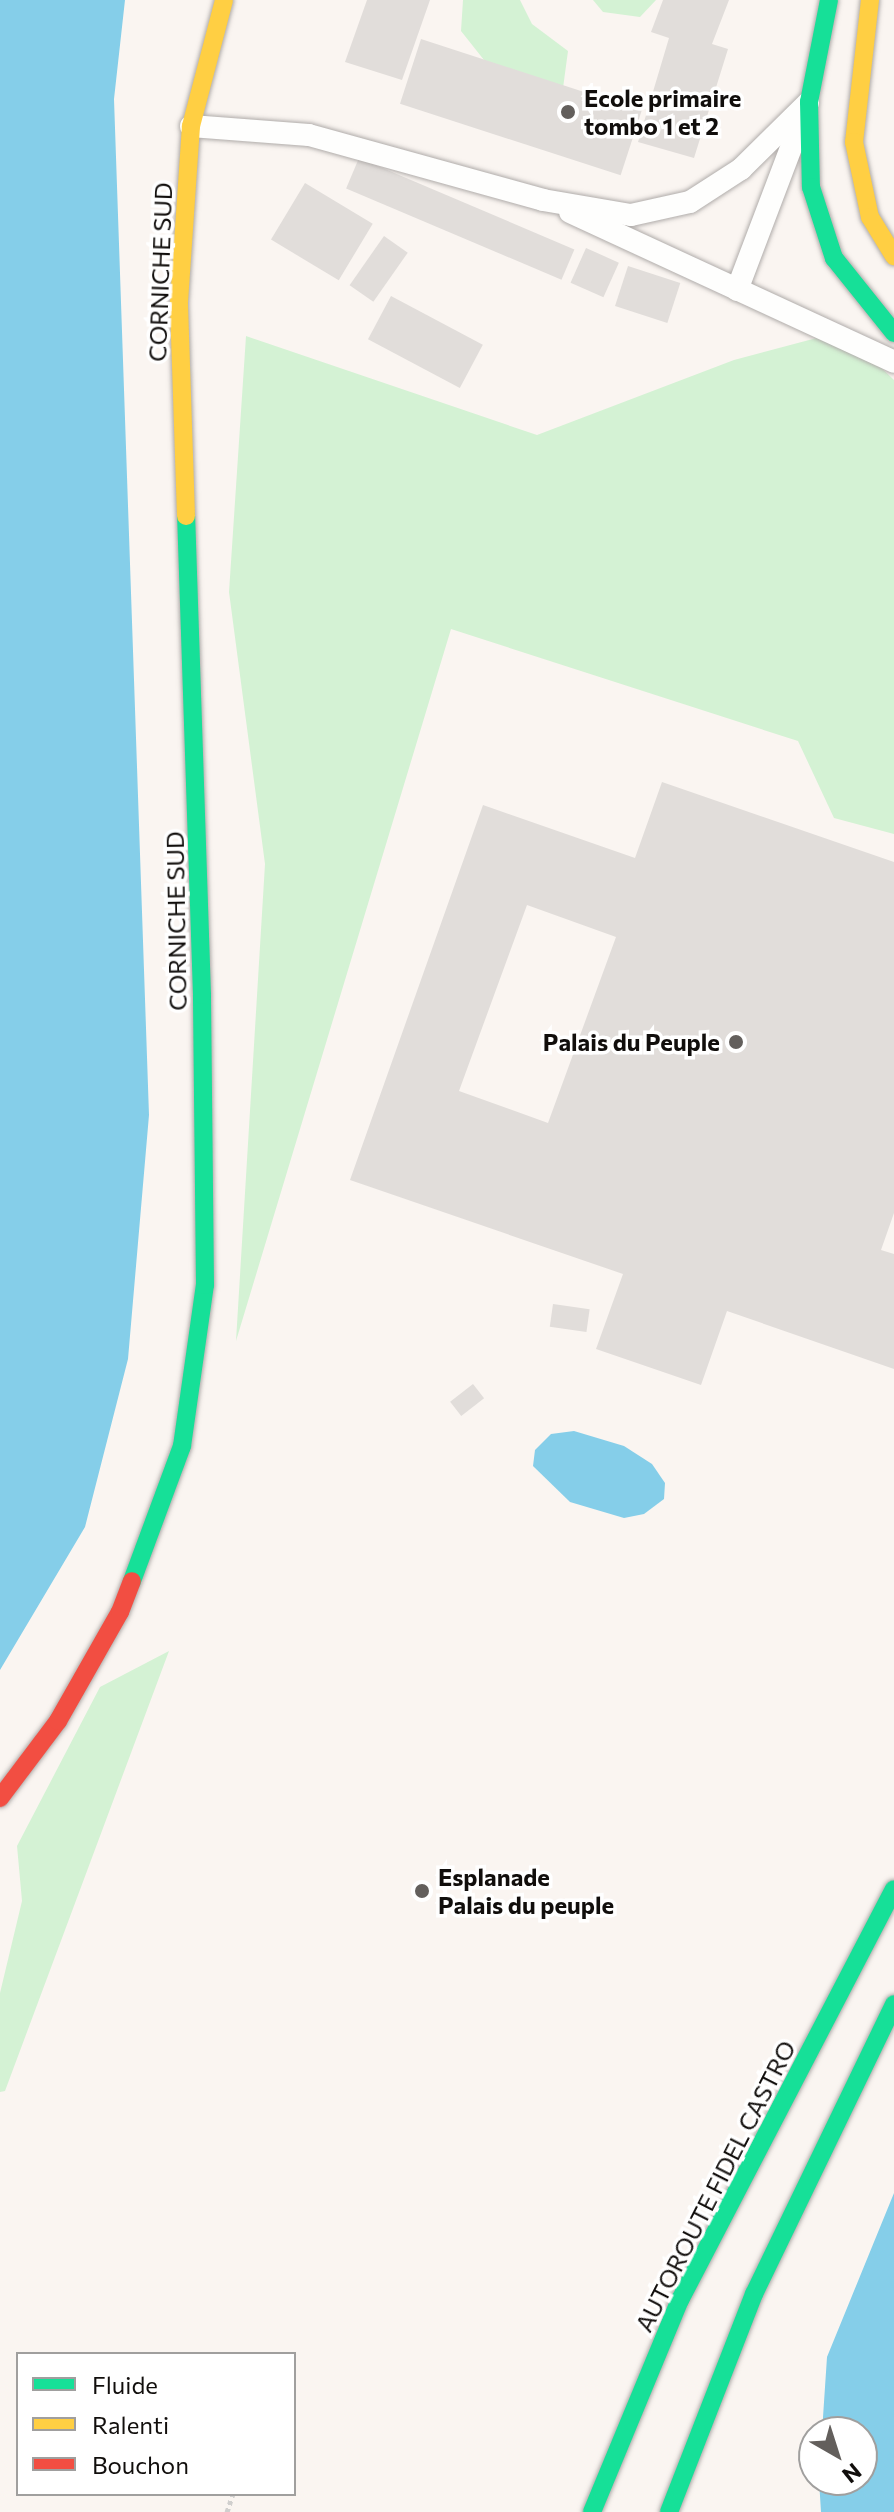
<!DOCTYPE html>
<html>
<head>
<meta charset="utf-8">
<style>
	body { margin:0 }
	#map { position:relative; width:894px; height:2512px; overflow:hidden; background:#faf5f1; font-family:Commissioner,sans-serif }
	div>[style] { position:absolute }
	.green>* { inset:0; background:#d4f2d4 }
	.water>* { inset:0; background:#85cee9 }
	.building>* { inset:0; background:#e1ddda; transform-origin:0 0 }
	.path>* { height:5px; margin-top:-2.5px; transform-origin:0; background:repeating-linear-gradient(90deg,#d0cfce 0 4px,transparent 0 8px) }
	.roads { filter:drop-shadow(0 0 2px #b0acaa) drop-shadow(0 0 2px #b0acaa) }
	.lane>* { height:22px; margin:-11px; padding:0 11px; transform-origin:11px; border-radius:11px; background:#fefefd }
	.fast>* { height:18px; margin:-9px; padding:0 9px; transform-origin:9px; border-radius:9px; background:#16e098 }
	.slow>* { height:18px; margin:-9px; padding:0 9px; transform-origin:9px; border-radius:9px; background:#ffcf43 }
	.jam>* { height:18px; margin:-9px; padding:0 9px; transform-origin:9px; border-radius:9px; background:#f24e42 }
	.dots>* { width:22px; height:22px; translate:-50% -50%; box-sizing:border-box; border:4px solid #fff; border-radius:50% }
	span { translate:-50% -50%; white-space:nowrap; text-align:center; line-height:1.15; -webkit-text-stroke:7px #fff; paint-order:stroke }
	.poi-label { font-size:24px; color:#110e0c; font-weight:700 }
	.left { translate:0 -50%; text-align:left }
	.right { translate:-100% -50%; text-align:right }
	.street-label { font-size:24px; color:#110e0c }
	.legend { position:absolute; left:16px; top:2352px; width:280px; height:144px; box-sizing:border-box; background:#fff; border:2px solid #a09f9e; margin:0; padding:10px 14px; list-style:none; font-size:24px; color:#110e0c }
	.legend li { display:flex; align-items:center; gap:16px; height:40px }
	.legend b { width:40px; border:2px solid #a09f9e }
	.north { position:absolute; left:798px; top:2416px; width:80px; height:80px; box-sizing:border-box; background:#fff; border:2px solid #a09f9e; border-radius:50%; rotate:141deg; font-size:22px; font-weight:700; line-height:32px; text-align:center; color:#110e0c }
	.north::after { content:''; display:block; margin:auto; width:28px; height:36px; background:#635f5c; clip-path:polygon(50% 0,100% 100%,50% 72%,0 100%) }
</style>
</head>
<body>
<div id="map">
	<div class="green">
		<div style="clip-path:polygon(463px 0,520px 0,532px 24px,568px 51px,561px 103px,515px 99px,461px 31px)"></div>
		<div style="clip-path:polygon(593px 0,656px 0,640px 17px,603px 12px)"></div>
		<div style="clip-path:polygon(843px 331px,894px 380px,894px 834px,834px 818px,798px 741px,451px 629px,236px 1341px,265px 864px,229px 592px,246px 336px,537px 435px,734px 360px)"></div>
		<div style="clip-path:polygon(169px 1651px,5px 2091px,0 2092px,0 1993px,22px 1901px,17px 1846px,100px 1687px)"></div>
	</div>
	<div class="water">
		<div style="clip-path:polygon(0 0,125px 0,114px 99px,149px 1115px,128px 1359px,85px 1527px,0 1670px)"></div>
		<div style="clip-path:polygon(574px 1431px,624px 1446px,652px 1464px,665px 1483px,664px 1499px,644px 1514px,624px 1518px,570px 1502px,533px 1466px,535px 1450px,551px 1434px)"></div>
		<div style="clip-path:polygon(894px 2193px,894px 2512px,821px 2512px,819px 2480px,862px 2480px,862px 2432px,822px 2432px,827px 2357px)"></div>
	</div>
	<div class="building">
		<div style="clip-path:polygon(367px 0,430px 0,402px 80px,345px 62px)"></div>
		<div style="clip-path:polygon(663px 0,729px 0,712px 44px,728px 49px,694px 158px,638px 142px,669px 38px,651px 32px)"></div>
		<div style="left:421px;top:39px;width:232px;height:68px;rotate:18deg"></div>
		<div style="left:359px;top:158px;width:234px;height:33px;rotate:23deg"></div>
		<div style="left:305px;top:183px;width:79px;height:66px;rotate:31deg"></div>
		<div style="left:384px;top:236px;width:29px;height:60px;rotate:35deg"></div>
		<div style="left:586px;top:248px;width:36px;height:38px;rotate:24deg"></div>
		<div style="left:628px;top:266px;width:55px;height:42px;rotate:18deg"></div>
		<div style="left:391px;top:296px;width:104px;height:49px;rotate:28deg"></div>
		<div style="clip-path:polygon(evenodd,662px 782px,894px 862px,894px 1213px,881px 1250px,894px 1254px,894px 1369px,727px 1311px,701px 1385px,596px 1349px,623px 1274px,350px 1180px,483px 805px,635px 858px,662px 782px,527px 905px,616px 937px,548px 1123px,459px 1091px,527px 905px)"></div>
		<div style="left:553px;top:1304px;width:37px;height:23px;rotate:8deg"></div>
		<div style="left:473px;top:1384px;width:18px;height:29px;rotate:52deg"></div>
	</div>
	<div class="path">
		<div style="left:227px;top:2512px;width:19px;rotate:-72deg"></div>
	</div>
	<div class="roads">
		<div class="lane">
			<div style="left:191px;top:126px;width:118px;rotate:4.4deg"></div>
			<div style="left:309px;top:135px;width:243px;rotate:15.5deg"></div>
			<div style="left:543px;top:200px;width:89px;rotate:9.7deg"></div>
			<div style="left:631px;top:215px;width:60px;rotate:-12.4deg"></div>
			<div style="left:690px;top:202px;width:61px;rotate:-32.9deg"></div>
			<div style="left:741px;top:169px;width:94px;rotate:-44.6deg"></div>
			<div style="left:570px;top:212px;width:357px;rotate:24.8deg"></div>
			<div style="left:737px;top:290px;width:172px;rotate:-69.2deg"></div>
		</div>
		<div class="fast">
			<div style="left:829px;top:0;width:104px;rotate:101.1deg"></div>
			<div style="left:809px;top:102px;width:85px;rotate:88.7deg"></div>
			<div style="left:811px;top:187px;width:75px;rotate:72.1deg"></div>
			<div style="left:834px;top:258px;width:96px;rotate:51.3deg"></div>
			<div style="left:132px;top:1581px;width:144px;rotate:-69.7deg"></div>
			<div style="left:182px;top:1446px;width:163px;rotate:-81.9deg"></div>
			<div style="left:205px;top:1285px;width:290px;rotate:-90.6deg"></div>
			<div style="left:202px;top:995px;width:479px;rotate:-91.9deg"></div>
			<div style="left:592px;top:2512px;width:230px;rotate:-67.5deg"></div>
			<div style="left:680px;top:2300px;width:463px;rotate:-62.5deg"></div>
			<div style="left:669px;top:2512px;width:234px;rotate:-68.7deg"></div>
			<div style="left:754px;top:2294px;width:322px;rotate:-64.2deg"></div>
		</div>
		<div class="slow">
			<div style="left:870px;top:0;width:143px;rotate:96.4deg"></div>
			<div style="left:854px;top:142px;width:77px;rotate:78deg"></div>
			<div style="left:870px;top:217px;width:46px;rotate:58.4deg"></div>
			<div style="left:186px;top:516px;width:214px;rotate:-91.9deg"></div>
			<div style="left:179px;top:302px;width:176px;rotate:-86.1deg"></div>
			<div style="left:191px;top:126px;width:130px;rotate:-75.3deg"></div>
		</div>
		<div class="jam">
			<div style="left:0;top:1798px;width:96px;rotate:-53deg"></div>
			<div style="left:58px;top:1721px;width:125px;rotate:-60.4deg"></div>
			<div style="left:120px;top:1612px;width:33px;rotate:-69deg"></div>
		</div>
	</div>
	<div class="dots">
		<div style="left:568px;top:112px;background:#635f5c"></div>
		<div style="left:736px;top:1042px;background:#635f5c"></div>
		<div style="left:422px;top:1891px;background:#635f5c"></div>
	</div>
	<div class="poi-label">
		<span class="left" style="left:584px;top:112px">Ecole primaire<br>tombo 1 et 2</span>
		<span class="right" style="left:720px;top:1042px">Palais du Peuple</span>
		<span class="left" style="left:438px;top:1891px">Esplanade<br>Palais du peuple</span>
	</div>
	<div class="street-label">
		<span style="left:160px;top:272px;rotate:-88deg">CORNICHE SUD</span>
		<span style="left:176px;top:921px;rotate:-91deg">CORNICHE SUD</span>
		<span style="left:715px;top:2186px;rotate:-63deg">AUTOROUTE FIDEL CASTRO</span>
	</div>
	<ul class="legend">
	<li><b style="height:10px;background:#16e098"></b>Fluide</li>
	<li><b style="height:10px;background:#ffcf43"></b>Ralenti</li>
	<li><b style="height:10px;background:#f24e42"></b>Bouchon</li>
	</ul>
	<div class="north">N</div>
</div>
</body>
</html>
